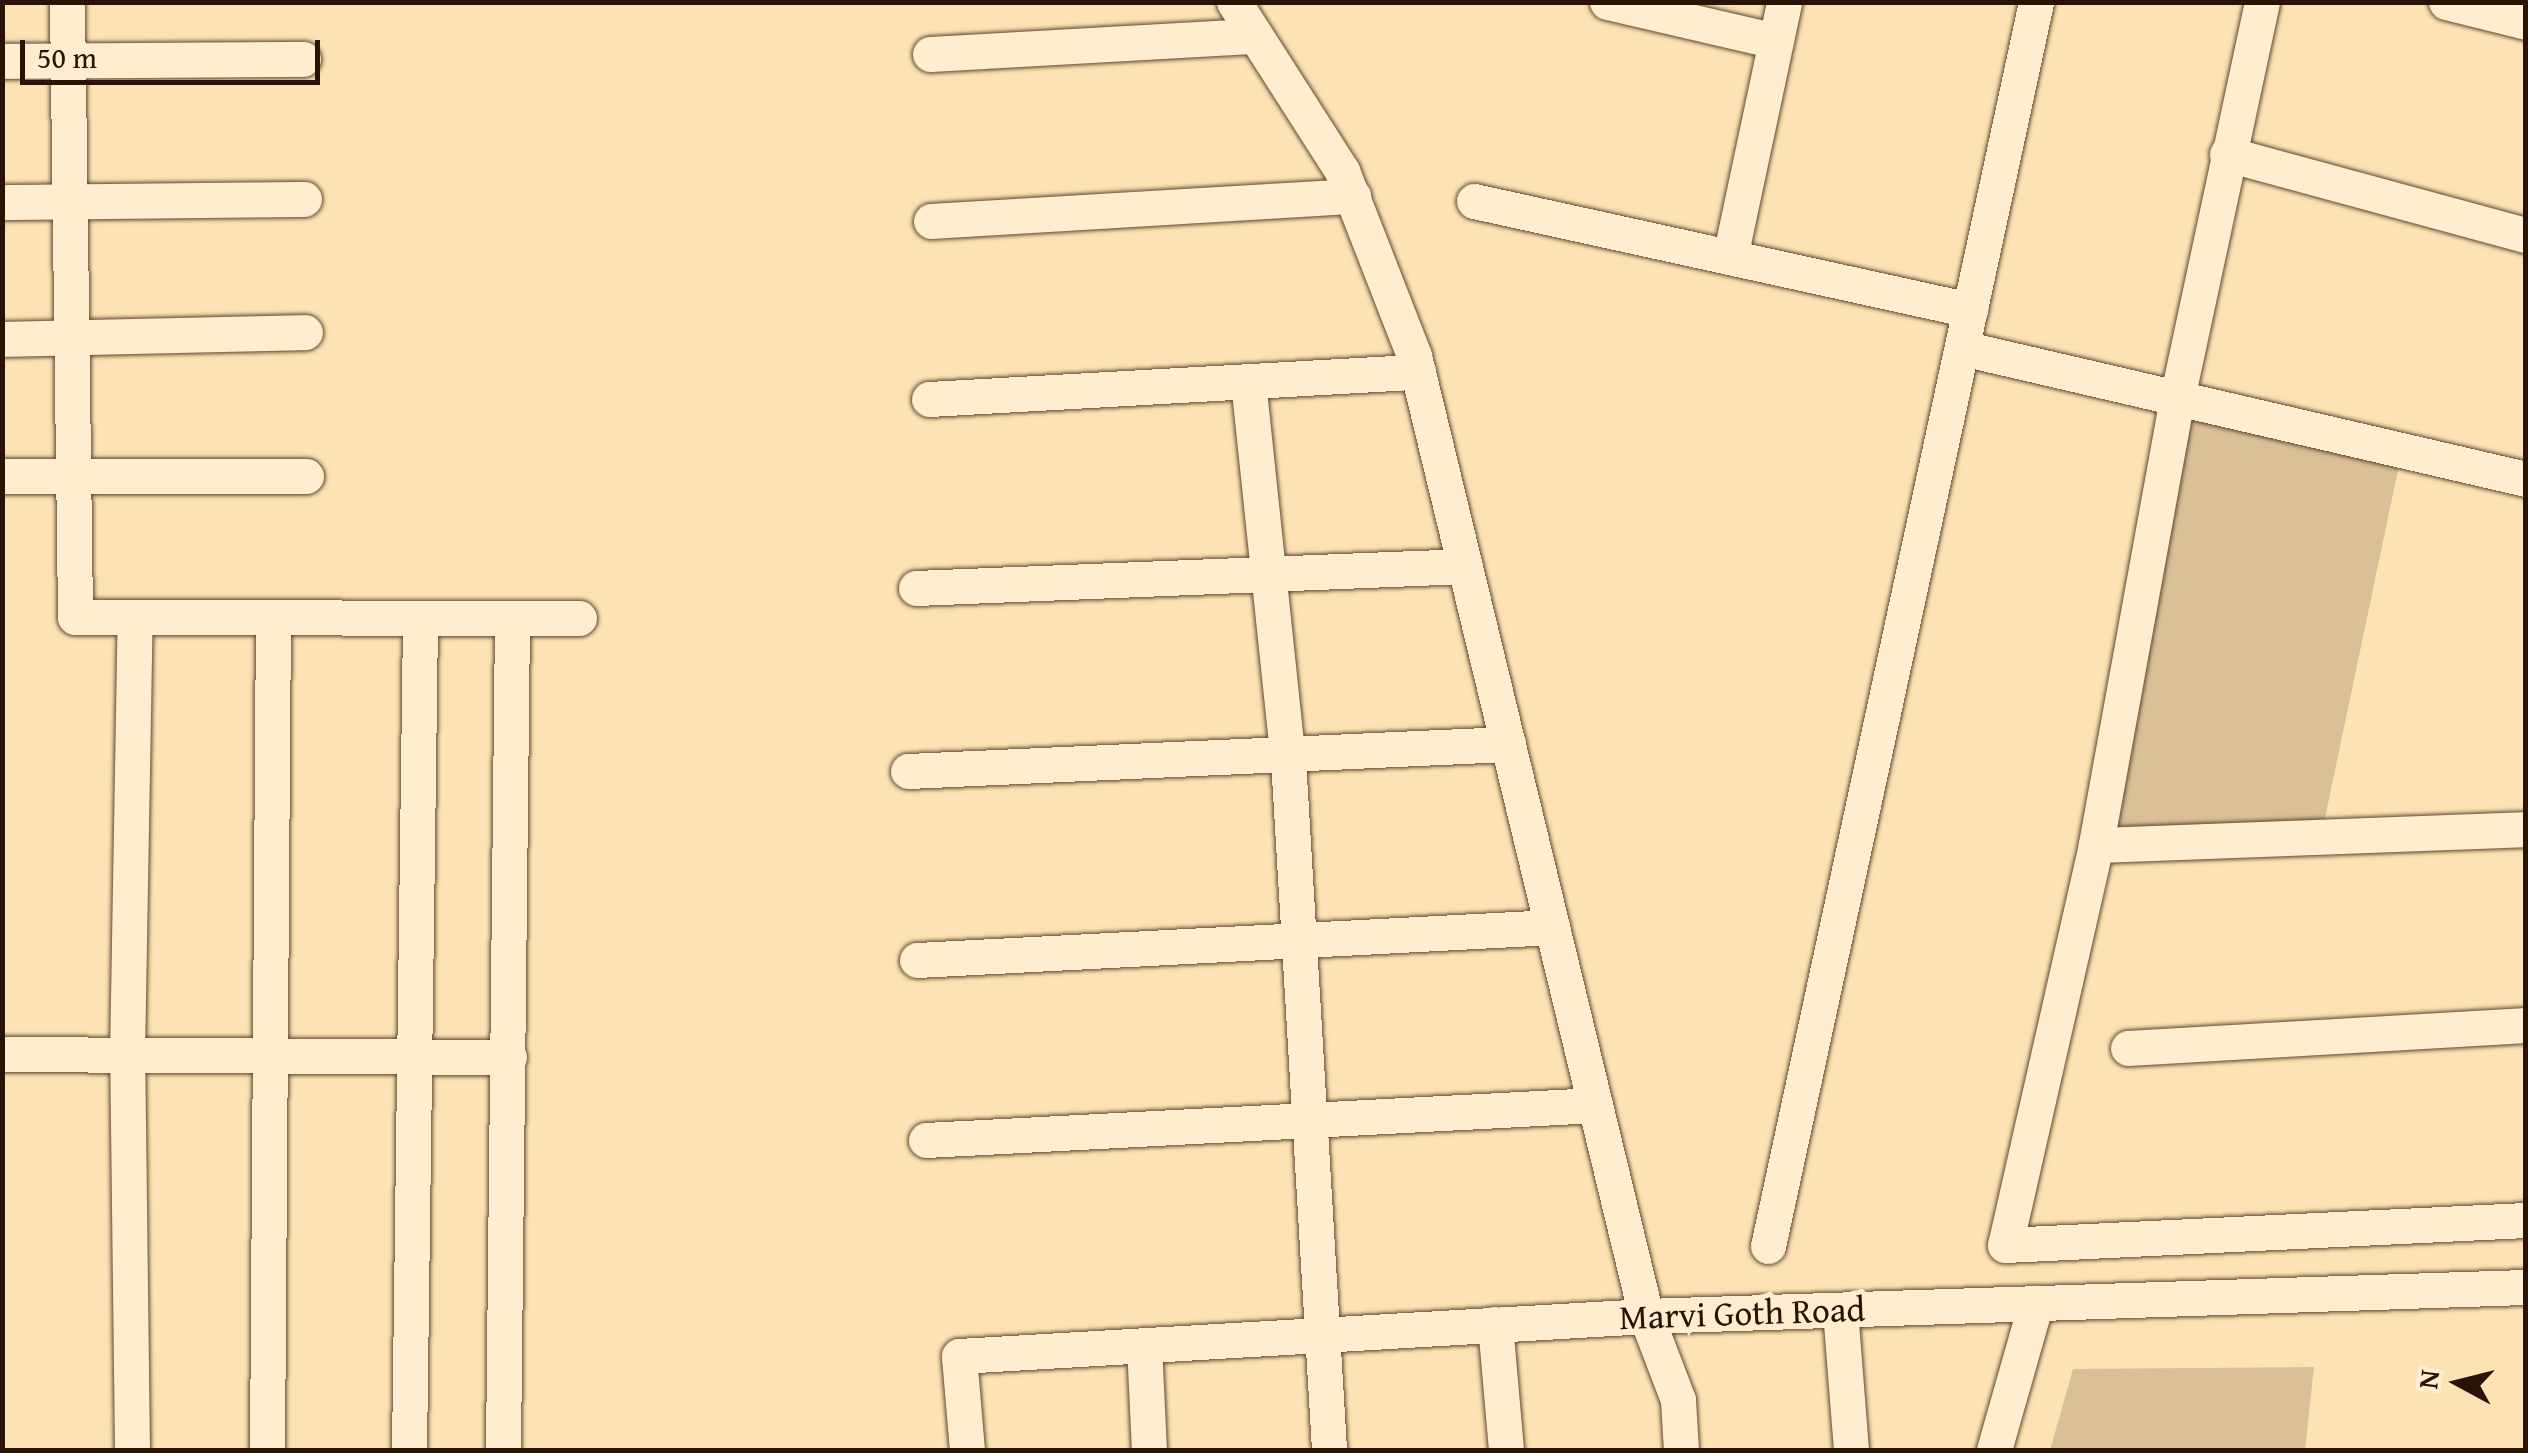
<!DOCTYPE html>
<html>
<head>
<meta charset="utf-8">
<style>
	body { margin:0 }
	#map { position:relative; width:2528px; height:1453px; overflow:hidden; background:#fde3b3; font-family:"Gentium Book Plus",serif }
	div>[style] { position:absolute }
	.green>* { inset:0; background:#d9c096 }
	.roads { filter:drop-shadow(0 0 2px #5d4731) drop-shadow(0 0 2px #5d4731) }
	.minor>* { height:35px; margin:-17.5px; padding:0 17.5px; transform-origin:17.5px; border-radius:17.5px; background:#feedce }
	span { translate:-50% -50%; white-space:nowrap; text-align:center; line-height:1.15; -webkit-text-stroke:10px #feedce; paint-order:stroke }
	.street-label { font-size:35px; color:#281306 }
	.frame { position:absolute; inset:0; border:5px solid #281306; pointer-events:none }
	.north { position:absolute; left:2408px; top:1333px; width:100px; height:100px; -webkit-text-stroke:8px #feedce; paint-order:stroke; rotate:277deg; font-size:28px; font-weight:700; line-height:40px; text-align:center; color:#281306 }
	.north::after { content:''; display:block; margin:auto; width:35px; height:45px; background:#281306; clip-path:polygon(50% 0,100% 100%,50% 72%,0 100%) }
	.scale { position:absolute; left:20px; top:40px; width:300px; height:45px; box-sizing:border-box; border:5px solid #281306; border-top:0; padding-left:12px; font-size:30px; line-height:35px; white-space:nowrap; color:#281306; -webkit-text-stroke:8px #feedce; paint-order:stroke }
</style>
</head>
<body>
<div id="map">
	<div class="green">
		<div style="clip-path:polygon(2177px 398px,2402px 451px,2321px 837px,2096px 845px)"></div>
		<div style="clip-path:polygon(2314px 1367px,2305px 1450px,2050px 1450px,2073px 1369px)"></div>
	</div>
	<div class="roads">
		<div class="minor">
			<div style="left:67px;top:2px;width:615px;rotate:89.25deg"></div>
			<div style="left:75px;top:617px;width:504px;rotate:0.11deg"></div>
			<div style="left:1234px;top:2px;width:201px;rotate:57.4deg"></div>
			<div style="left:1342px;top:171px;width:199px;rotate:68.7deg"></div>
			<div style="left:1414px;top:356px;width:988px;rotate:76.41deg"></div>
			<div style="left:1646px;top:1316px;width:90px;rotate:69.1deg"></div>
			<div style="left:1678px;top:1400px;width:50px;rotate:86.6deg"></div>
			<div style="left:1607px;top:2px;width:173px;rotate:13deg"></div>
			<div style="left:2262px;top:2px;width:405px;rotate:102.1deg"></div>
			<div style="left:2177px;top:398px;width:454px;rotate:100.3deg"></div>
			<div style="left:2096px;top:845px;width:410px;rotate:102.8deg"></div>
			<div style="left:2005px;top:1245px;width:522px;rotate:-2.75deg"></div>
			<div style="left:2446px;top:2px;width:82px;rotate:14deg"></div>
			<div style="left:930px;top:54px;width:326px;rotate:-3.2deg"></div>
			<div style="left:2px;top:61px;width:301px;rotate:-0.4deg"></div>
			<div style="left:2227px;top:154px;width:310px;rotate:15.2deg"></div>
			<div style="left:1474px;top:201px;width:508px;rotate:12.39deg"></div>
			<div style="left:2px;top:202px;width:302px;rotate:-0.6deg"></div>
			<div style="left:931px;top:221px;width:423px;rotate:-3.4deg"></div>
			<div style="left:1730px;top:257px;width:261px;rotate:-78deg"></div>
			<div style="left:2px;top:339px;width:303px;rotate:-1.3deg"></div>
			<div style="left:1962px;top:348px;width:579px;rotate:13.08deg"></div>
			<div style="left:1248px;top:381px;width:380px;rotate:84deg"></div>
			<div style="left:1288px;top:759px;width:692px;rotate:86.6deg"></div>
			<div style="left:929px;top:399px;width:490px;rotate:-3.2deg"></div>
			<div style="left:2px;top:476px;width:304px"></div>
			<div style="left:916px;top:588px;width:549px;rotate:-2.29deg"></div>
			<div style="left:908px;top:771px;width:601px;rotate:-2.58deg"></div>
			<div style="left:2096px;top:845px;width:430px;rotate:-2.1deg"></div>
			<div style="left:917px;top:960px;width:636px;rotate:-2.97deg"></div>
			<div style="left:2128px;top:1048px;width:399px;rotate:-3.3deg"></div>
			<div style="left:2px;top:1054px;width:507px;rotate:0.34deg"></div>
			<div style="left:926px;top:1140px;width:670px;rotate:-2.99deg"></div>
			<div style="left:1768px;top:1246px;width:1273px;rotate:-77.84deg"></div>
			<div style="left:1840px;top:1310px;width:140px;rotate:85.5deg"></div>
			<div style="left:1495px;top:1324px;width:126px;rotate:85deg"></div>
			<div style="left:1144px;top:1345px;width:105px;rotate:87.3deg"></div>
			<div style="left:132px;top:1450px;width:393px;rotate:-90.7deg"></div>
			<div style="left:127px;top:1057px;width:440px;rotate:-89deg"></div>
			<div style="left:267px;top:1450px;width:832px;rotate:-89.59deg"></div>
			<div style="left:409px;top:1450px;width:832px;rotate:-89.24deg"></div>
			<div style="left:503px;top:1450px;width:832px;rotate:-89.38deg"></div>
			<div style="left:967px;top:1450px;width:94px;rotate:-94.9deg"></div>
			<div style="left:959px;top:1356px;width:688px;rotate:-3.33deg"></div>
			<div style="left:1646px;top:1316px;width:880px;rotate:-1.89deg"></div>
			<div style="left:1994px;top:1450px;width:153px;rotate:-74.1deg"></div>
		</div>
	</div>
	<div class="street-label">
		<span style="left:1742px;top:1313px;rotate:-2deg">Marvi Goth Road</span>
	</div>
	<div class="frame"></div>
	<div class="north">N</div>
	<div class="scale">50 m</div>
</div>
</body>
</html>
